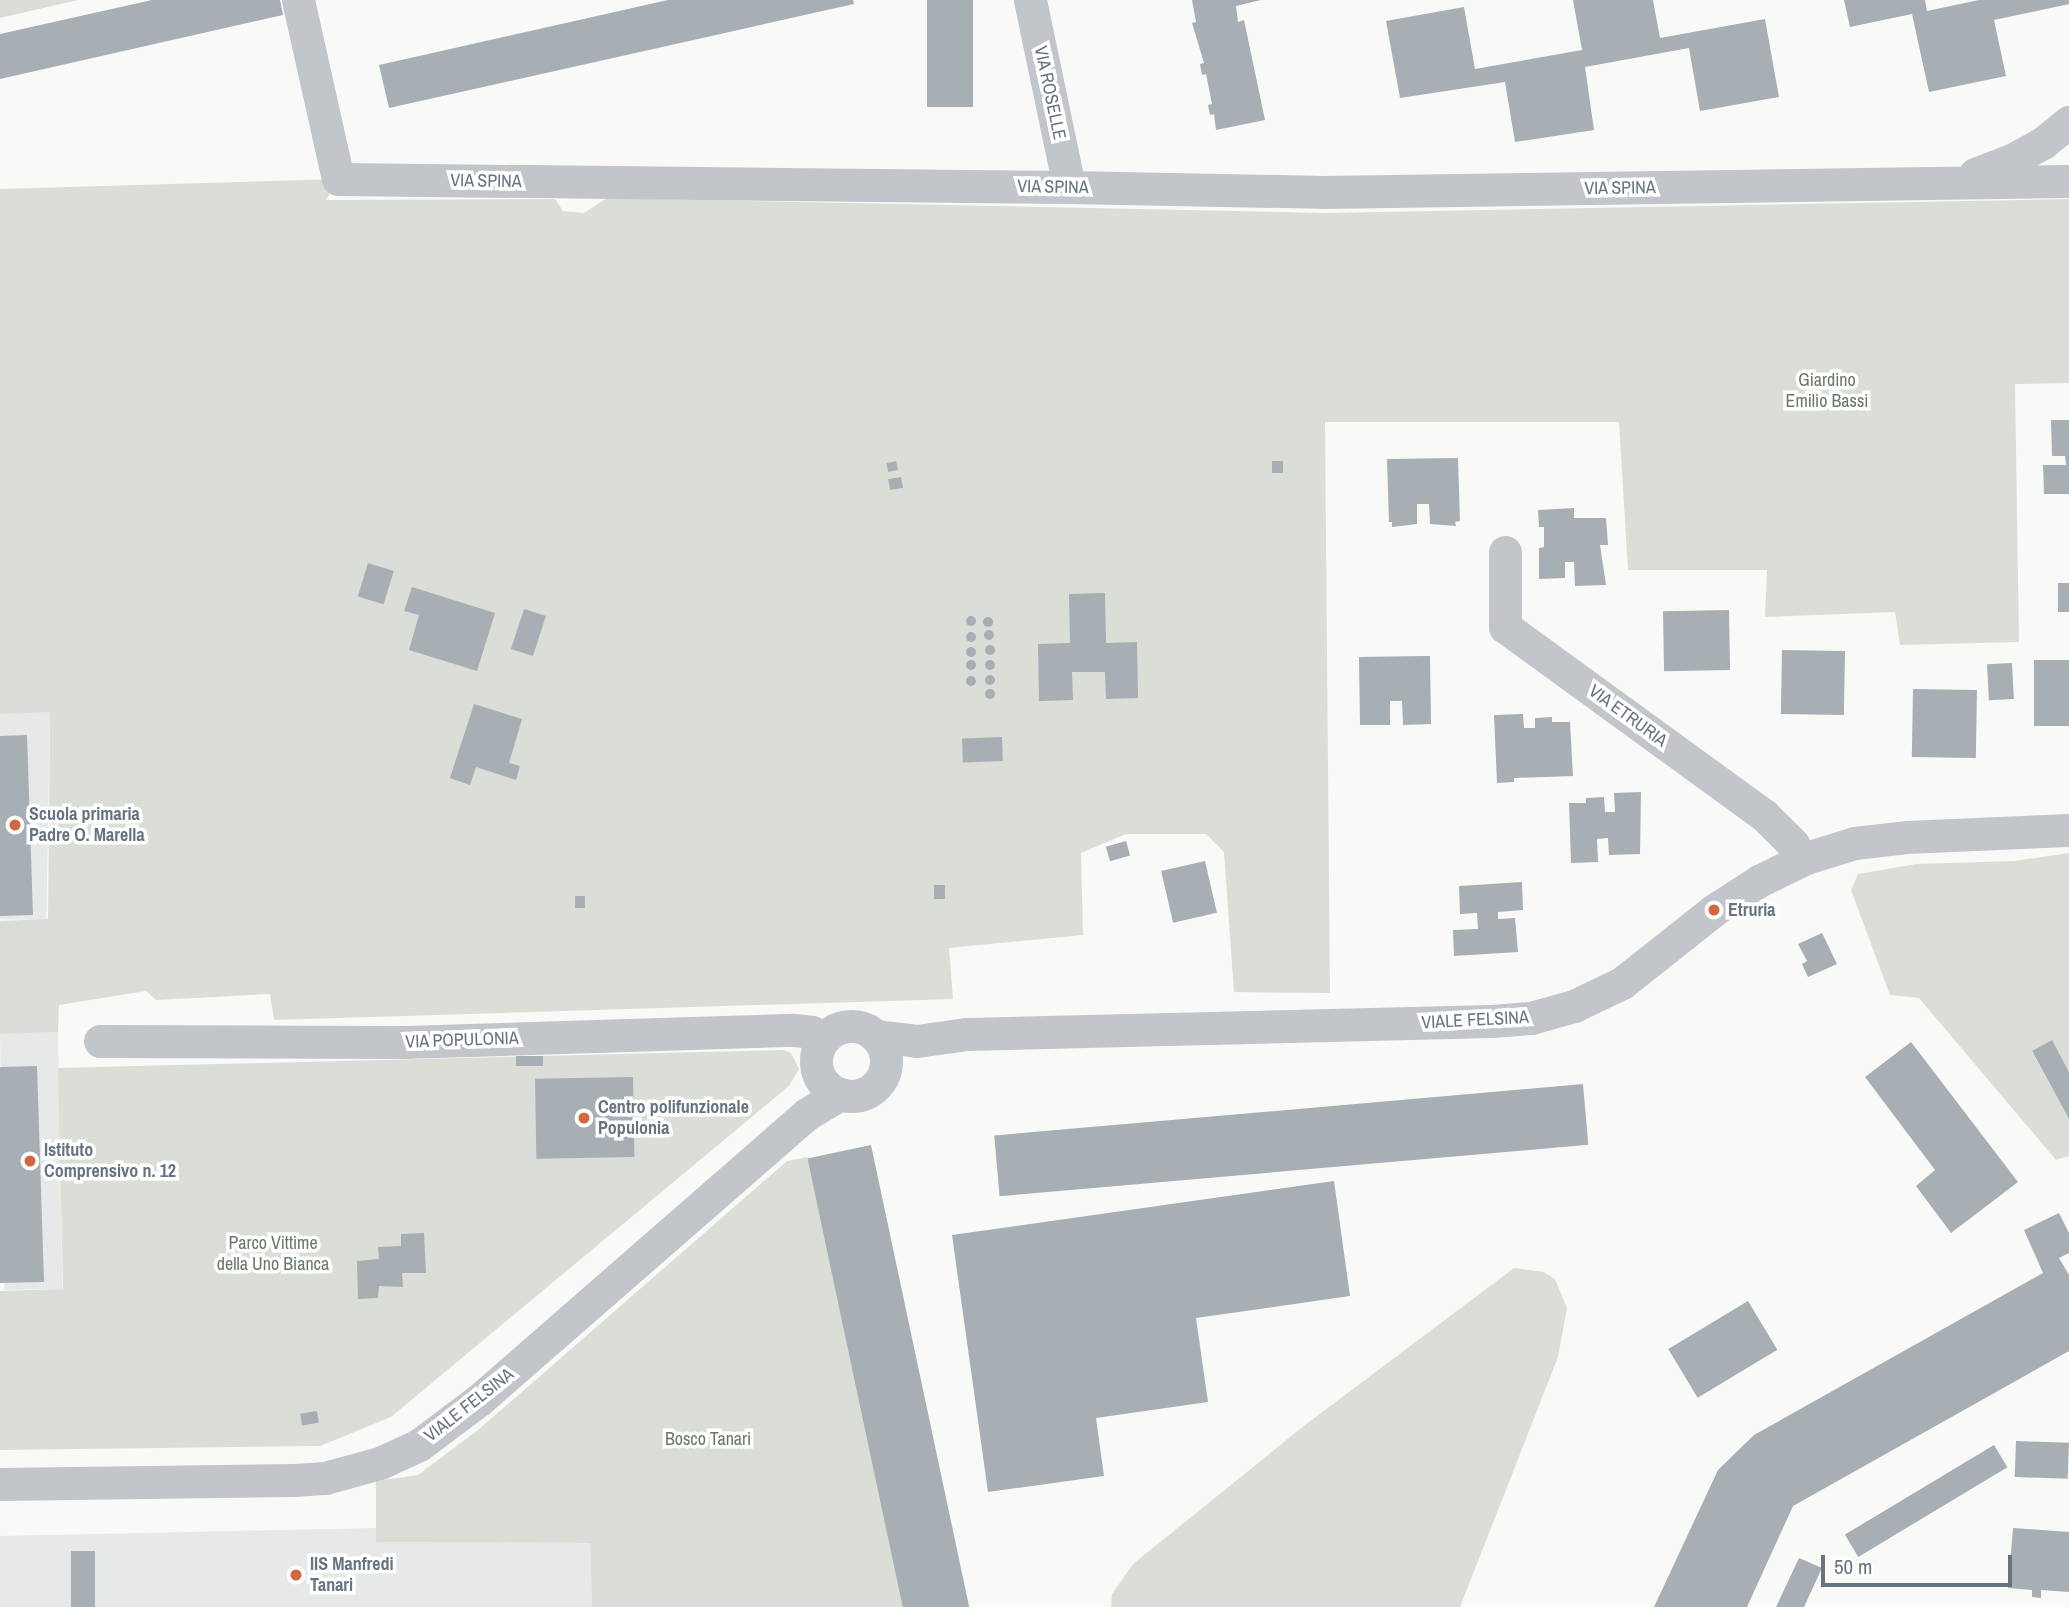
<!DOCTYPE html>
<html>
<head>
<meta charset="utf-8">
<style>
	body { margin:0 }
	#map { position:relative; width:2069px; height:1607px; overflow:hidden; background:#f9faf8; font-family:"Archivo Narrow",sans-serif }
	div>[style] { position:absolute }
	.built>* { inset:0; background:#e7e9e8; transform-origin:0 0 }
	.green>* { inset:0; background:#daded7 }
	.building>* { inset:0; background:#a7aeb4; transform-origin:0 0 }
	.round { border-radius:50% }
	.minor>* { height:33px; margin:-16.5px; padding:0 16.5px; transform-origin:16.5px; border-radius:16.5px; background:#c2c5c9 }
	.minor>.ring { margin:-16.5px; padding:0; box-sizing:content-box; background:none; border:33px solid #c2c5c9; border-radius:50% }
	.dots>* { width:19px; height:19px; translate:-50% -50%; box-sizing:border-box; border:4px solid #fff; border-radius:50% }
	span { translate:-50% -50%; white-space:nowrap; text-align:center; line-height:1.15; -webkit-text-stroke:7px #fff; paint-order:stroke }
	.street-label { font-size:18px; color:#677480 }
	.park-label { font-size:18px; color:#687866 }
	.poi-label { font-size:18px; color:#677480; font-weight:700 }
	.left { translate:0 -50%; text-align:left }
	.scale { position:absolute; left:1821px; top:1555px; width:191px; height:32px; box-sizing:border-box; border:4px solid #677480; border-top:0; padding-left:9px; font-size:21px; line-height:24px; white-space:nowrap; color:#677480; -webkit-text-stroke:5px #fff; paint-order:stroke }
</style>
</head>
<body>
<div id="map">
	<div class="built">
		<div style="left:50px;top:711px;width:209px;height:50px;rotate:91deg"></div>
		<div style="left:58px;top:1032px;width:257px;height:58px;rotate:89deg"></div>
		<div style="clip-path:polygon(376px 1528px,376px 1542px,590px 1543px,592px 1607px,0 1607px,0 1536px)"></div>
	</div>
	<div class="green">
		<div style="clip-path:polygon(0 0,78px 0,0 18px)"></div>
		<div style="clip-path:polygon(338px 179px,326px 200px,555px 199px,563px 211px,584px 213px,607px 198px,1326px 213px,2069px 199px,2069px 383px,2015px 384px,2019px 642px,1900px 645px,1895px 612px,1765px 617px,1767px 570px,1628px 570px,1619px 422px,1325px 422px,1330px 993px,1234px 992px,1224px 852px,1206px 834px,1126px 834px,1081px 853px,1083px 935px,949px 948px,953px 999px,274px 1020px,270px 994px,156px 1000px,146px 991px,59px 1005px,58px 1032px,0 1034px,0 921px,48px 919px,50px 712px,0 714px,0 189px)"></div>
		<div style="clip-path:polygon(2069px 853px,2069px 1072px,2052px 1041px,2032px 1052px,2069px 1119px,2069px 1156px,2056px 1160px,1919px 998px,1890px 995px,1851px 890px,1858px 874px,1916px 864px,2014px 861px)"></div>
		<div style="clip-path:polygon(784px 1050px,791px 1053px,799px 1069px,789px 1086px,391px 1417px,320px 1446px,0 1450px,0 1291px,63px 1289px,58px 1068px)"></div>
		<div style="clip-path:polygon(807px 1157px,905px 1607px,592px 1607px,590px 1543px,376px 1542px,376px 1481px,418px 1475px,478px 1430px,787px 1161px)"></div>
		<div style="clip-path:polygon(1514px 1268px,1544px 1272px,1555px 1279px,1567px 1308px,1558px 1357px,1460px 1607px,1111px 1607px,1112px 1594px,1133px 1564px,1305px 1425px)"></div>
	</div>
	<div class="building">
		<div style="clip-path:polygon(152px 0,280px 0,283px 15px,0 79px,0 34px)"></div>
		<div style="clip-path:polygon(668px 0,853px 0,854px 4px,389px 108px,379px 65px)"></div>
		<div style="left:927px;top:0;width:46px;height:107px"></div>
		<div style="clip-path:polygon(1192px 0,1261px 0,1236px 6px,1238px 22px,1244px 20px,1265px 120px,1216px 130px,1214px 114px,1210px 115px,1208px 105px,1212px 104px,1206px 74px,1202px 75px,1200px 64px,1204px 63px,1192px 23px,1196px 22px)"></div>
		<div style="clip-path:polygon(1573px 0,1653px 0,1660px 38px,1765px 19px,1779px 97px,1700px 111px,1689px 48px,1585px 67px,1594px 130px,1515px 142px,1505px 82px,1400px 98px,1386px 21px,1464px 7px,1475px 69px,1582px 50px)"></div>
		<div style="clip-path:polygon(1844px 0,1925px 0,1927px 11px,1979px 0,2069px 0,2069px 4px,1994px 20px,2006px 76px,1929px 92px,1912px 14px,1850px 27px)"></div>
		<div style="clip-path:polygon(2051px 420px,2069px 420px,2069px 494px,2044px 494px,2043px 465px,2066px 465px,2065px 456px,2052px 456px)"></div>
		<div style="clip-path:polygon(1458px 458px,1460px 521px,1455px 522px,1456px 526px,1430px 524px,1429px 504px,1417px 504px,1417px 524px,1392px 527px,1392px 522px,1389px 522px,1387px 459px)"></div>
		<div style="left:896px;top:461px;width:9px;height:10px;rotate:77deg"></div>
		<div style="left:1272px;top:461px;width:11px;height:12px"></div>
		<div style="left:901px;top:477px;width:11px;height:13px;rotate:80deg"></div>
		<div style="clip-path:polygon(1574px 508px,1574px 518px,1606px 518px,1608px 545px,1600px 545px,1606px 585px,1575px 586px,1574px 562px,1565px 562px,1565px 578px,1539px 579px,1539px 548px,1544px 547px,1544px 527px,1539px 527px,1538px 510px)"></div>
		<div style="left:368px;top:563px;width:27px;height:35px;rotate:17deg"></div>
		<div style="left:2058px;top:583px;width:11px;height:29px"></div>
		<div style="clip-path:polygon(412px 587px,495px 613px,477px 671px,409px 650px,419px 615px,404px 611px)"></div>
		<div style="clip-path:polygon(1105px 593px,1106px 643px,1137px 642px,1138px 698px,1106px 699px,1105px 672px,1072px 672px,1073px 700px,1039px 701px,1038px 644px,1070px 643px,1069px 594px)"></div>
		<div style="left:524px;top:609px;width:23px;height:42px;rotate:18deg"></div>
		<div style="left:1729px;top:610px;width:60px;height:66px;rotate:89deg"></div>
		<div class="round" style="left:966px;top:616px;width:10px;height:10px"></div>
		<div class="round" style="left:983px;top:617px;width:10px;height:10px"></div>
		<div class="round" style="left:984px;top:630px;width:10px;height:10px"></div>
		<div class="round" style="left:966px;top:632px;width:10px;height:10px"></div>
		<div class="round" style="left:985px;top:645px;width:10px;height:10px"></div>
		<div class="round" style="left:966px;top:647px;width:10px;height:10px"></div>
		<div style="left:1782px;top:650px;width:63px;height:64px;rotate:1deg"></div>
		<div style="clip-path:polygon(1423px 656px,1430px 656px,1431px 724px,1403px 725px,1402px 701px,1390px 701px,1390px 725px,1360px 725px,1359px 657px)"></div>
		<div class="round" style="left:966px;top:660px;width:10px;height:10px"></div>
		<div style="left:2034px;top:660px;width:35px;height:66px"></div>
		<div class="round" style="left:985px;top:660px;width:10px;height:10px"></div>
		<div style="left:2012px;top:663px;width:36px;height:25px;rotate:87deg"></div>
		<div class="round" style="left:985px;top:675px;width:10px;height:10px"></div>
		<div class="round" style="left:966px;top:676px;width:10px;height:10px"></div>
		<div style="left:1913px;top:689px;width:64px;height:68px;rotate:1deg"></div>
		<div class="round" style="left:985px;top:689px;width:10px;height:10px"></div>
		<div style="clip-path:polygon(474px 704px,522px 719px,509px 763px,520px 766px,516px 780px,476px 767px,470px 785px,450px 778px)"></div>
		<div style="clip-path:polygon(1523px 714px,1524px 728px,1535px 728px,1535px 718px,1552px 717px,1552px 722px,1570px 722px,1573px 776px,1514px 778px,1514px 782px,1497px 783px,1494px 715px)"></div>
		<div style="clip-path:polygon(27px 735px,33px 915px,0 916px,0 736px)"></div>
		<div style="left:1002px;top:737px;width:24px;height:40px;rotate:88deg"></div>
		<div style="clip-path:polygon(1641px 792px,1640px 854px,1609px 855px,1608px 838px,1597px 839px,1598px 862px,1571px 863px,1569px 803px,1586px 803px,1586px 798px,1604px 797px,1605px 812px,1615px 812px,1614px 793px)"></div>
		<div style="left:1126px;top:841px;width:15px;height:21px;rotate:74deg"></div>
		<div style="left:1205px;top:861px;width:53px;height:45px;rotate:77deg"></div>
		<div style="clip-path:polygon(1522px 882px,1523px 910px,1498px 912px,1498px 919px,1515px 918px,1518px 952px,1454px 956px,1453px 930px,1478px 929px,1477px 913px,1460px 914px,1459px 886px)"></div>
		<div style="left:934px;top:885px;width:11px;height:14px"></div>
		<div style="left:575px;top:896px;width:10px;height:12px"></div>
		<div style="clip-path:polygon(1822px 933px,1837px 964px,1808px 977px,1802px 964px,1807px 961px,1798px 944px)"></div>
		<div style="clip-path:polygon(2052px 1040px,2069px 1072px,2069px 1119px,2032px 1051px)"></div>
		<div style="clip-path:polygon(1911px 1042px,2018px 1182px,1951px 1233px,1916px 1186px,1935px 1170px,1865px 1077px)"></div>
		<div style="left:543px;top:1056px;width:10px;height:27px;rotate:90deg"></div>
		<div style="clip-path:polygon(37px 1066px,44px 1282px,0 1283px,0 1067px)"></div>
		<div style="left:633px;top:1077px;width:80px;height:98px;rotate:89deg"></div>
		<div style="left:1583px;top:1084px;width:61px;height:591px;rotate:85deg"></div>
		<div style="left:871px;top:1145px;width:473px;height:65px;rotate:78deg"></div>
		<div style="clip-path:polygon(1334px 1181px,1350px 1296px,1196px 1318px,1208px 1402px,1096px 1418px,1104px 1476px,988px 1492px,952px 1235px)"></div>
		<div style="clip-path:polygon(2059px 1213px,2069px 1233px,2069px 1253px,2059px 1258px,2069px 1275px,2069px 1351px,1793px 1506px,1747px 1607px,1654px 1607px,1718px 1470px,1754px 1435px,2043px 1273px,2024px 1230px)"></div>
		<div style="clip-path:polygon(424px 1233px,426px 1273px,402px 1273px,403px 1287px,379px 1286px,378px 1298px,358px 1299px,357px 1261px,379px 1259px,378px 1247px,401px 1246px,401px 1234px)"></div>
		<div style="left:1748px;top:1301px;width:57px;height:93px;rotate:59deg"></div>
		<div style="left:317px;top:1411px;width:12px;height:17px;rotate:81deg"></div>
		<div style="left:2016px;top:1441px;width:53px;height:36px;rotate:2deg"></div>
		<div style="left:1994px;top:1445px;width:26px;height:174px;rotate:59deg"></div>
		<div style="clip-path:polygon(2013px 1528px,2069px 1532px,2069px 1592px,2041px 1590px,2041px 1598px,2032px 1597px,2032px 1590px,2008px 1588px)"></div>
		<div style="left:71px;top:1551px;width:24px;height:56px"></div>
		<div style="clip-path:polygon(1799px 1558px,1822px 1568px,1804px 1607px,1776px 1607px)"></div>
	</div>
	<div class="minor">
		<div style="left:298px;top:0;width:183px;rotate:77.4deg"></div>
		<div style="left:338px;top:179px;width:731px;rotate:0.63deg"></div>
		<div style="left:1069px;top:187px;width:254px;rotate:1.1deg"></div>
		<div style="left:1323px;top:192px;width:746px;rotate:-0.84deg"></div>
		<div style="left:1030px;top:0;width:191px;rotate:78.2deg"></div>
		<div style="left:1975px;top:174px;width:40px;rotate:-21deg"></div>
		<div style="left:2012px;top:160px;width:37px;rotate:-29deg"></div>
		<div style="left:2044px;top:142px;width:32px;rotate:-39deg"></div>
		<div style="left:1505px;top:552px;width:75px;rotate:90deg"></div>
		<div style="left:1505px;top:627px;width:320px;rotate:36deg"></div>
		<div style="left:1764px;top:815px;width:41px;rotate:45deg"></div>
		<div style="left:1793px;top:844px;width:18px;rotate:63deg"></div>
		<div class="ring" style="left:816px;top:1026px;width:37px;height:37px"></div>
		<div style="left:877px;top:1036px;width:40px;rotate:7.1deg"></div>
		<div style="left:917px;top:1041px;width:49px;rotate:-8.1deg"></div>
		<div style="left:966px;top:1034px;width:525px;rotate:-1.42deg"></div>
		<div style="left:1491px;top:1021px;width:40px;rotate:-4.3deg"></div>
		<div style="left:1531px;top:1018px;width:45px;rotate:-15.6deg"></div>
		<div style="left:1574px;top:1006px;width:53px;rotate:-25.6deg"></div>
		<div style="left:1622px;top:983px;width:117px;rotate:-38.4deg"></div>
		<div style="left:1714px;top:910px;width:54px;rotate:-32.8deg"></div>
		<div style="left:1759px;top:881px;width:52px;rotate:-26.1deg"></div>
		<div style="left:1806px;top:858px;width:51px;rotate:-17deg"></div>
		<div style="left:1855px;top:843px;width:51px;rotate:-6.7deg"></div>
		<div style="left:1906px;top:837px;width:163px;rotate:-2.5deg"></div>
		<div style="left:100px;top:1041px;width:305px;rotate:0.2deg"></div>
		<div style="left:405px;top:1042px;width:389px;rotate:-1.8deg"></div>
		<div style="left:794px;top:1030px;width:18px;rotate:6deg"></div>
		<div style="left:812px;top:1032px;width:13px;rotate:29deg"></div>
		<div style="left:0;top:1484px;width:295px;rotate:-0.8deg"></div>
		<div style="left:295px;top:1480px;width:30px;rotate:-4deg"></div>
		<div style="left:325px;top:1478px;width:57px;rotate:-15.3deg"></div>
		<div style="left:380px;top:1463px;width:43px;rotate:-24.8deg"></div>
		<div style="left:419px;top:1445px;width:75px;rotate:-36.9deg"></div>
		<div style="left:479px;top:1400px;width:435px;rotate:-41.1deg"></div>
		<div style="left:807px;top:1114px;width:39px;rotate:-31deg"></div>
	</div>
	<div class="dots">
		<div style="left:15px;top:825px;background:#d2683f"></div>
		<div style="left:1714px;top:910px;background:#d2683f"></div>
		<div style="left:584px;top:1118px;background:#d2683f"></div>
		<div style="left:30px;top:1161px;background:#d2683f"></div>
		<div style="left:296px;top:1575px;background:#d2683f"></div>
	</div>
	<div class="street-label">
		<span style="left:1050px;top:93px;rotate:78deg">VIA ROSELLE</span>
		<span style="left:486px;top:181px;rotate:1deg">VIA SPINA</span>
		<span style="left:1053px;top:187px;rotate:1deg">VIA SPINA</span>
		<span style="left:1620px;top:188px;rotate:-1deg">VIA SPINA</span>
		<span style="left:1628px;top:716px;rotate:36deg">VIA ETRURIA</span>
		<span style="left:1475px;top:1020px;rotate:-3deg">VIALE FELSINA</span>
		<span style="left:462px;top:1040px;rotate:-2deg">VIA POPULONIA</span>
		<span style="left:469px;top:1405px;rotate:-38deg">VIALE FELSINA</span>
	</div>
	<div class="park-label">
		<span style="left:1827px;top:391px">Giardino<br>Emilio Bassi</span>
		<span style="left:273px;top:1254px">Parco Vittime<br>della Uno Bianca</span>
		<span style="left:708px;top:1439px">Bosco Tanari</span>
	</div>
	<div class="poi-label">
		<span class="left" style="left:29px;top:825px">Scuola primaria<br>Padre O. Marella</span>
		<span class="left" style="left:1728px;top:910px">Etruria</span>
		<span class="left" style="left:598px;top:1118px">Centro polifunzionale<br>Populonia</span>
		<span class="left" style="left:44px;top:1161px">Istituto<br>Comprensivo n. 12</span>
		<span class="left" style="left:310px;top:1575px">IIS Manfredi<br>Tanari</span>
	</div>
	<div class="scale">50 m</div>
</div>
</body>
</html>
